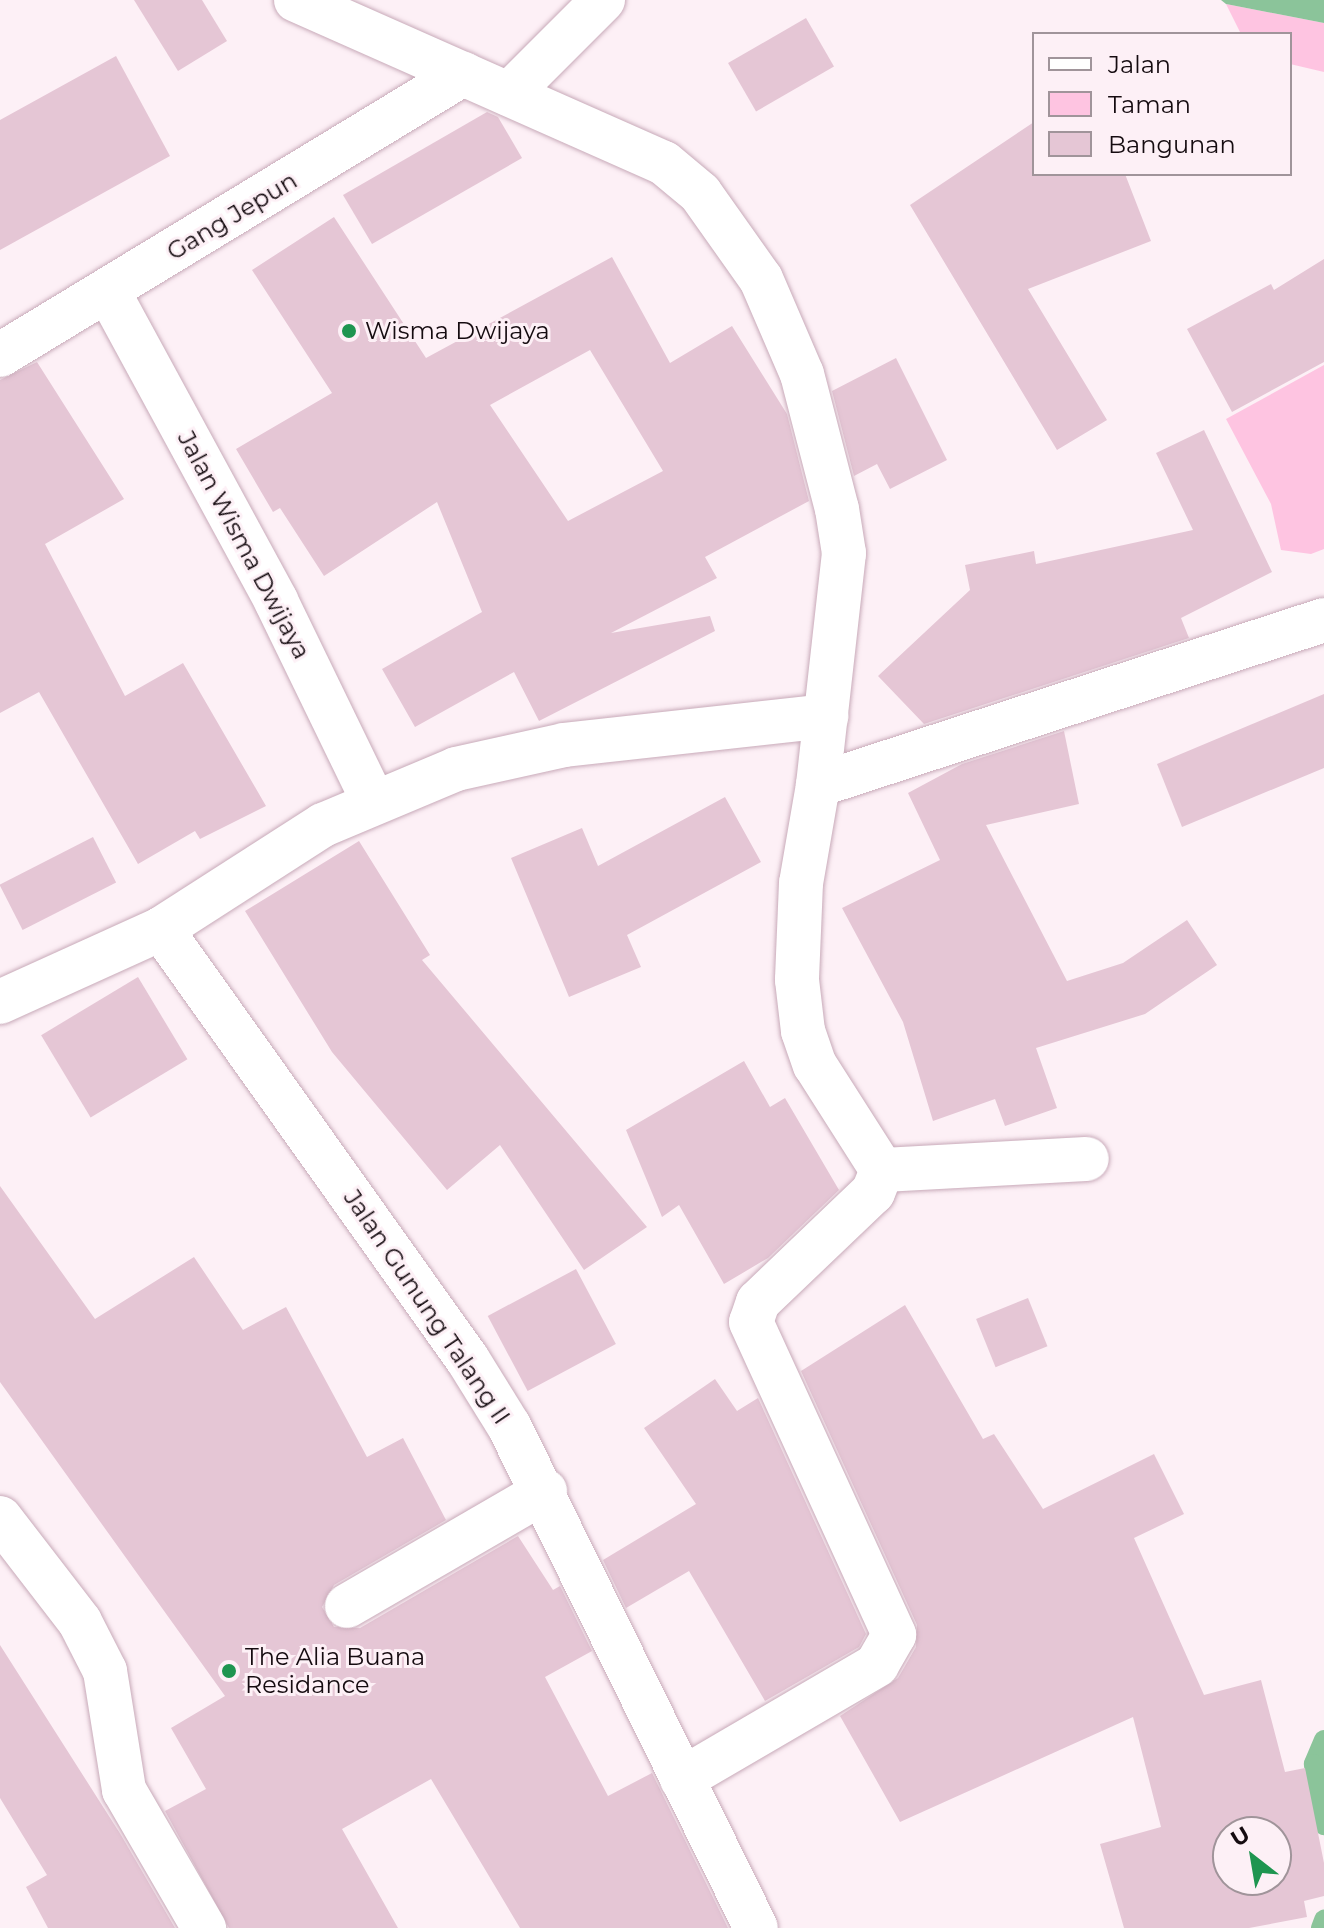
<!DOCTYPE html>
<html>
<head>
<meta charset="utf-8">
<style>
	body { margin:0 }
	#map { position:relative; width:1324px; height:1928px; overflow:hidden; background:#fdf0f6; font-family:Montserrat,sans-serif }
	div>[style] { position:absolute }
	.green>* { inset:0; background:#fec4e1 }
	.water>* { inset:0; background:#8bc49a }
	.stream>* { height:20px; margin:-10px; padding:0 10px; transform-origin:10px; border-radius:10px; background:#8bc49a }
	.building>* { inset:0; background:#e5c6d5; transform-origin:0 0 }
	.roads { filter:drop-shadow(0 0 2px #c8aab9) drop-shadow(0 0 2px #c8aab9) }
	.minor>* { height:44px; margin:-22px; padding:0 22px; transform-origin:22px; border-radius:22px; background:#fff }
	.dots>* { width:22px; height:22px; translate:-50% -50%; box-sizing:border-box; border:4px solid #fdf0f6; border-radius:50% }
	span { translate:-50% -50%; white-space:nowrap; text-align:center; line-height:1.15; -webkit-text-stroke:6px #fdf0f6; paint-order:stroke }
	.street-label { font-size:24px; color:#150b10 }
	.poi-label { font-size:24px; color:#150b10 }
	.left { translate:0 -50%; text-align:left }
	.legend { position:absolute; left:1032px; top:32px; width:260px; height:144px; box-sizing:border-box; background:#fdf0f6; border:2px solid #a0949a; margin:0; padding:10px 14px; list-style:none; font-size:24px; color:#150b10 }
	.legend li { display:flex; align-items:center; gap:16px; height:40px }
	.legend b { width:40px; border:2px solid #a0949a }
	.north { position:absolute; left:1212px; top:1816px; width:80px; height:80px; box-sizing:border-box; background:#fdf0f6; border:2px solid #a0949a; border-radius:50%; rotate:329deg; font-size:22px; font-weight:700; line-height:32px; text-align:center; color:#150b10 }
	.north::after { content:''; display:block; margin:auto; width:28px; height:36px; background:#1e9550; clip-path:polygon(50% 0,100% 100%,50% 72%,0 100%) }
</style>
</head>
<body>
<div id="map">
	<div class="green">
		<div style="clip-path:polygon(1226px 4px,1324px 23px,1324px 72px,1290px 64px,1290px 34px,1241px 34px)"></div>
		<div style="clip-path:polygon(1324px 365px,1324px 549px,1311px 554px,1281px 550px,1271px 504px,1226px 419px)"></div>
	</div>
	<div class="water">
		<div style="clip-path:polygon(1221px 0,1324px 0,1324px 23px,1226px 4px)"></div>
	</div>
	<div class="stream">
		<div style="left:1324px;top:1740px;width:26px;rotate:113deg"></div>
		<div style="left:1314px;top:1764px;width:62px;rotate:80.7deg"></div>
		<div style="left:1321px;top:1928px;width:9px;rotate:-69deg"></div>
	</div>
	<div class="building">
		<div style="clip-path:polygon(134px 0,202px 0,227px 41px,178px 71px)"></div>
		<div style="left:806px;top:18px;width:56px;height:90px;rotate:60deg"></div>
		<div style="clip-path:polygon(116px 56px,170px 156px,0 250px,0 120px)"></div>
		<div style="clip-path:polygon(487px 112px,498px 117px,522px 158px,372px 244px,343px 195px)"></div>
		<div style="clip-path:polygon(1034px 122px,1034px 174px,1125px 174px,1151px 241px,1028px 289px,1107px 420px,1057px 450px,910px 205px)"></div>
		<div style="clip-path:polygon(evenodd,334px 217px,426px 358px,612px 257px,670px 363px,732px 326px,787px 414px,809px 501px,705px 557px,717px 578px,611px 633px,710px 616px,715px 631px,539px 721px,514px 672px,415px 727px,382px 669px,482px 612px,437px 502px,324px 576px,280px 508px,273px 512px,236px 449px,332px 393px,252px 270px,334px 217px,590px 350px,663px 471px,568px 521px,490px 405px,590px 350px)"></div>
		<div style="clip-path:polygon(1324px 259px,1324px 362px,1232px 412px,1187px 329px,1271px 284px,1274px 290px)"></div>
		<div style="clip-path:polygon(896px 358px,947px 460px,890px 489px,877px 464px,854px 476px,832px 391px)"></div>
		<div style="clip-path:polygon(37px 362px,124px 499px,45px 544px,125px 696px,183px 663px,266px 806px,200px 839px,195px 831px,138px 864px,39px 692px,0 713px,0 380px)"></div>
		<div style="clip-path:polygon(1204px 430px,1272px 572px,1181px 618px,1189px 638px,924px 724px,878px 676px,970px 590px,965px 565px,1034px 551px,1036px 564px,1193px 530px,1156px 453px)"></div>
		<div style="clip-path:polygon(1324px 694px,1324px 768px,1182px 827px,1157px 764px)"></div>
		<div style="clip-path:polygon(1064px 731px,1079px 804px,986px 825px,1067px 981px,1123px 963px,1187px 920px,1217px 965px,1145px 1014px,1036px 1048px,1057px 1108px,1005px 1126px,995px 1099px,933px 1121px,903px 1022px,842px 908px,940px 860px,908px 793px,962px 764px)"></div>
		<div style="clip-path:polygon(725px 797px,761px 862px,627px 935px,641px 967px,569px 997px,511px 858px,582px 828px,598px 866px)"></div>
		<div style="left:93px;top:837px;width:51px;height:105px;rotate:63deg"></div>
		<div style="clip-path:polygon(359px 841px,430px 955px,422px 960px,647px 1227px,584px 1270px,500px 1145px,447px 1190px,332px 1052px,245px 911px)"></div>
		<div style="left:138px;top:977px;width:96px;height:113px;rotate:59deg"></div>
		<div style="clip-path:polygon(744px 1061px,770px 1107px,785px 1098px,839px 1190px,768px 1258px,724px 1284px,679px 1205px,662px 1217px,626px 1130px)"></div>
		<div style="clip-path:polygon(0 1186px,95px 1319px,194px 1257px,243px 1330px,286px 1307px,367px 1457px,403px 1438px,446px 1520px,334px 1585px,322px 1607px,334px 1627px,360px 1628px,518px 1536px,553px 1590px,560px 1586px,592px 1651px,545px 1677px,608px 1796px,652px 1773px,728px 1928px,520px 1928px,431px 1779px,342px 1829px,398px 1928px,229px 1928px,165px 1811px,206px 1789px,171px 1728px,225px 1696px,0 1382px)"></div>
		<div style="left:576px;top:1269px;width:85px;height:100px;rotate:62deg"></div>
		<div style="left:1028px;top:1298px;width:52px;height:56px;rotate:68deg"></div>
		<div style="clip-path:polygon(evenodd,905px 1305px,983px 1439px,994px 1434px,1043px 1509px,1154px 1454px,1184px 1514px,1134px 1538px,1204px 1695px,1261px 1680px,1285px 1772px,1305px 1768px,1324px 1863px,1324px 1896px,1304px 1901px,1307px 1917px,1249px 1928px,1124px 1928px,1100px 1844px,1161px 1827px,1133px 1717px,900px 1822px,840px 1716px,898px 1678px,916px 1647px,917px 1625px,801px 1371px,905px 1305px,1228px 1832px,1276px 1832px,1276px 1880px,1228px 1880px,1228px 1832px)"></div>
		<div style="clip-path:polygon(715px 1379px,737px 1411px,758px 1398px,866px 1634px,859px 1647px,765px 1701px,689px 1571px,626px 1608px,603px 1560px,696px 1504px,644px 1428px)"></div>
		<div style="clip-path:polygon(0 1645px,121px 1835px,175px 1928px,48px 1928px,26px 1887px,47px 1875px,0 1798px)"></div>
	</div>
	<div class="roads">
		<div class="minor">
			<div style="left:296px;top:0;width:402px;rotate:23.9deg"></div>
			<div style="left:664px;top:163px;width:47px;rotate:39.8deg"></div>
			<div style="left:700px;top:193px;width:105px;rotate:54.7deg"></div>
			<div style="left:761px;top:279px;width:103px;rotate:66.7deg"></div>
			<div style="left:802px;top:374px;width:139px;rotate:75.5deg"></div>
			<div style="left:837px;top:509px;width:45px;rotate:81deg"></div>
			<div style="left:844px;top:553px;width:233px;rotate:96.4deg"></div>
			<div style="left:818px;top:785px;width:99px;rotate:99.8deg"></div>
			<div style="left:801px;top:883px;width:97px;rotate:92.4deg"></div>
			<div style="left:797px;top:980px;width:51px;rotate:83.3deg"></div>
			<div style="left:803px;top:1031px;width:36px;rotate:71deg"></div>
			<div style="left:815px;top:1065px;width:125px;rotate:57.5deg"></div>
			<div style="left:882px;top:1170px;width:24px;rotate:112deg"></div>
			<div style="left:873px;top:1192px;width:159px;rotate:136.3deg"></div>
			<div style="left:758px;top:1302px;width:21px;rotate:109deg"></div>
			<div style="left:751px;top:1322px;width:344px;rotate:65.4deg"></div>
			<div style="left:894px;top:1635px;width:34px;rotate:120deg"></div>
			<div style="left:877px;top:1665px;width:226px;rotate:149.7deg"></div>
			<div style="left:509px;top:94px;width:133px;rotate:-45deg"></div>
			<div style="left:108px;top:291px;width:353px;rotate:61.5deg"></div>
			<div style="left:276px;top:601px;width:222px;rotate:64.1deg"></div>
			<div style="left:0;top:355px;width:542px;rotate:-31.25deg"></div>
			<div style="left:818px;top:785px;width:532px;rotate:-18.06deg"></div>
			<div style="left:161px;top:929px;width:529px;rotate:54.54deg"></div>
			<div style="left:468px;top:1360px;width:78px;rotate:58.2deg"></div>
			<div style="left:509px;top:1426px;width:559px;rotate:63.8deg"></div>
			<div style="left:0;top:1002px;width:177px;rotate:-24.4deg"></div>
			<div style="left:161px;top:929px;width:193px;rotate:-32.7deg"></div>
			<div style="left:323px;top:825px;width:144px;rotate:-22.8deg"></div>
			<div style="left:456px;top:769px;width:111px;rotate:-12.5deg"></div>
			<div style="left:564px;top:745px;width:264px;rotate:-6.3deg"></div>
			<div style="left:882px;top:1170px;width:205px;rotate:-3.1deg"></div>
			<div style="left:0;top:1518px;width:131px;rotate:52.4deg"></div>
			<div style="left:80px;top:1622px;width:55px;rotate:63deg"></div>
			<div style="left:105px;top:1671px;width:121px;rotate:80.9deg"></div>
			<div style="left:124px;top:1790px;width:160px;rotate:59.9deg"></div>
			<div style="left:347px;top:1606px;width:229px;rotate:-30.1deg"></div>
		</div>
	</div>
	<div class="dots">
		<div style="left:349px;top:331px;background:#1e9550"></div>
		<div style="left:229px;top:1671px;background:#1e9550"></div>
	</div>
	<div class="street-label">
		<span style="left:232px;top:216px;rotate:-31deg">Gang Jepun</span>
		<span style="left:244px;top:545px;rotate:62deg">Jalan Wisma Dwijaya</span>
		<span style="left:427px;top:1307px;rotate:56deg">Jalan Gunung Talang II</span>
	</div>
	<div class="poi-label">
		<span class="left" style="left:365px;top:331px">Wisma Dwijaya</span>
		<span class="left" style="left:245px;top:1671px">The Alia Buana<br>Residance</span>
	</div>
	<ul class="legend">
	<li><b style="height:10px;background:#fff"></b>Jalan</li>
	<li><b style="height:22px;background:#fec4e1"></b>Taman</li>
	<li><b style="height:22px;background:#e5c6d5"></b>Bangunan</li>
	</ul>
	<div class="north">U</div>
</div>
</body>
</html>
